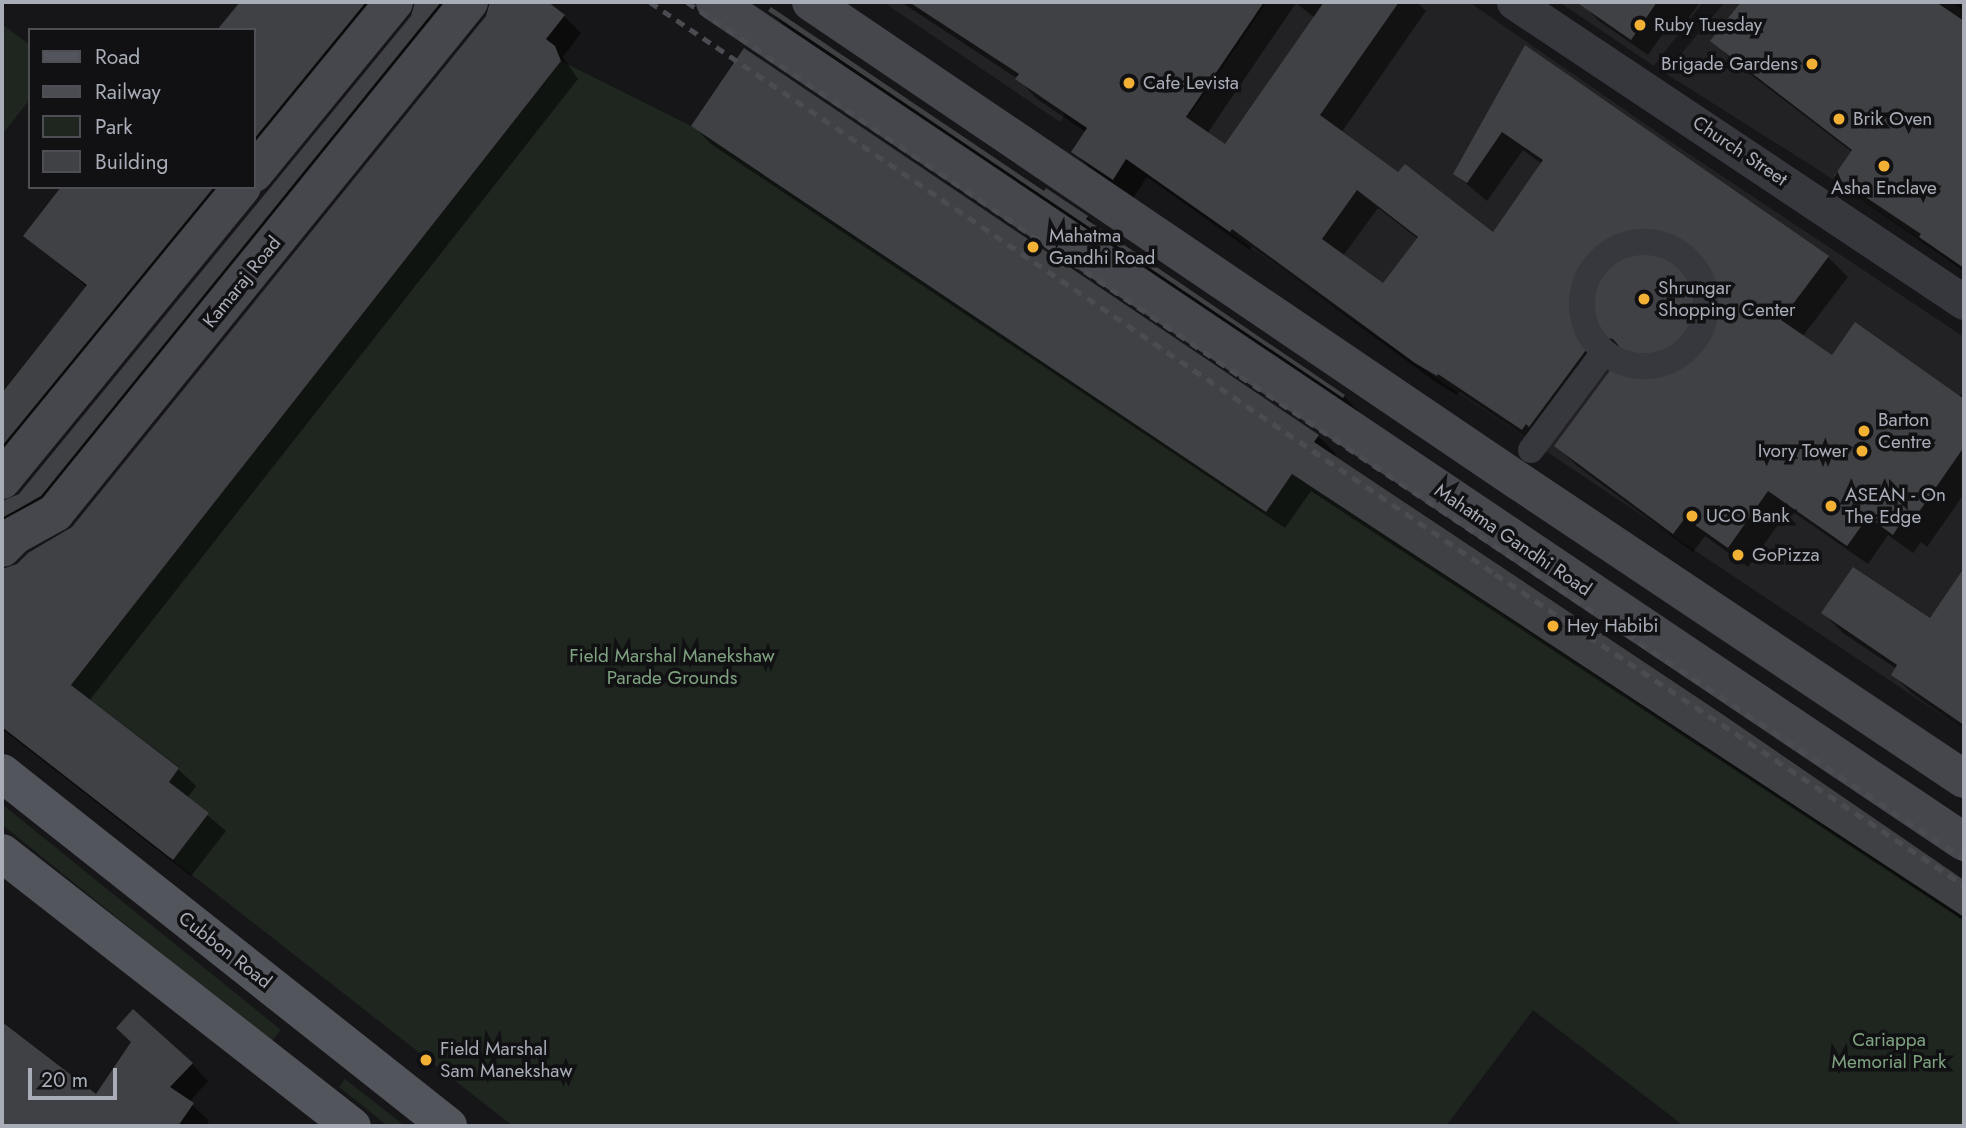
<!DOCTYPE html>
<html>
<head>
<meta charset="utf-8">
<style>
	body { margin:0 }
	#map { position:relative; width:1966px; height:1128px; overflow:hidden; background:#161618; font-family:Jost,sans-serif }
	div>[style] { position:absolute }
	.built>* { inset:0; background:#222225 }
	.green>* { inset:0; background:#1e261f; transform-origin:0 0 }
	.shadow>* { inset:0; background:#0007 }
	.building>* { inset:0; background:#404145 }
	.pedestrian>* { height:26px; margin:-13px; padding:0 13px; transform-origin:13px; border-radius:13px; background:#37383d }
	.pedestrian>.ring { margin:-13px; padding:0; box-sizing:content-box; background:none; border:26px solid #37383d; border-radius:50% }
	.minor>* { height:35px; margin:-17.5px; padding:0 17.5px; transform-origin:17.5px; border-radius:17.5px; background:#37383d }
	.secondary>* { height:38px; margin:-19px; padding:0 19px; transform-origin:19px; border-radius:19px; background:#45474d }
	.primary>* { height:38px; margin:-19px; padding:0 19px; transform-origin:19px; border-radius:19px; background:#53555c }
	.rail>* { height:5px; margin-top:-2.5px; transform-origin:0; background:repeating-linear-gradient(90deg,#4a4c52 0 9px,transparent 0 16px) }
	.dots>* { width:19px; height:19px; translate:-50% -50%; box-sizing:border-box; border:4px solid #111113; border-radius:50% }
	span { translate:-50% -50%; white-space:nowrap; text-align:center; line-height:1.15; -webkit-text-stroke:7px #111113; paint-order:stroke }
	.poi-label { font-size:19px; color:#a8adb8 }
	.left { translate:0 -50%; text-align:left }
	.right { translate:-100% -50%; text-align:right }
	.street-label { font-size:19px; color:#a8adb8 }
	.park-label { font-size:19px; color:#7fa381 }
	.frame { position:absolute; inset:0; border:4px solid #a8adb8; pointer-events:none }
	.legend { position:absolute; left:28px; top:28px; width:228px; height:161px; box-sizing:border-box; background:#111113; border:2px solid #4d4f55; margin:0; padding:9px 12px; list-style:none; font-size:21px; color:#a8adb8 }
	.legend li { display:flex; align-items:center; gap:14px; height:35px }
	.legend b { width:35px; border:2px solid #4d4f55 }
	.scale { position:absolute; left:28px; top:1068px; width:89px; height:32px; box-sizing:border-box; border:4px solid #a8adb8; border-top:0; padding-left:9px; font-size:21px; line-height:24px; white-space:nowrap; color:#a8adb8; -webkit-text-stroke:5px #111113; paint-order:stroke }
</style>
</head>
<body>
<div id="map">
	<div class="built">
		<div style="clip-path:polygon(883px 2px,1142px 2px,1060px 122px)"></div>
		<div style="clip-path:polygon(1267px 2px,1469px 2px,1683px 150px,1964px 337px,1964px 730px,1436px 378px,1148px 175px)"></div>
		<div style="clip-path:polygon(1559px 2px,1703px 2px,1654px 66px)"></div>
		<div style="clip-path:polygon(1725px 2px,1952px 2px,1964px 11px,1964px 269px,1817px 169px,1665px 73px)"></div>
	</div>
	<div class="green">
		<div style="clip-path:polygon(2px 24px,30px 45px,30px 99px,2px 135px)"></div>
		<div style="clip-path:polygon(561px 61px,691px 126px,1266px 512px,1292px 474px,1964px 920px,1964px 1126px,1684px 1126px,1533px 1010px,1446px 1126px,513px 1126px,173px 860px,209px 813px,169px 782px,179px 767px,71px 685px)"></div>
		<div style="left:2px;top:804px;width:359px;height:16px;rotate:39deg"></div>
		<div style="clip-path:polygon(345px 1079px,405px 1126px,388px 1126px,339px 1087px)"></div>
	</div>
	<div class="shadow">
		<div style="clip-path:polygon(242px 2px,399px 2px,254px 180px,254px 30px,220px 30px)"></div>
		<div style="clip-path:polygon(417px 2px,474px 2px,2px 553px,2px 503px,10px 502px,20px 495px,412px 17px)"></div>
		<div style="clip-path:polygon(492px 2px,544px 2px,564px 16px,581px 33px,563px 57px,578px 79px,89px 701px,178px 769px,196px 786px,187px 798px,226px 831px,191px 876px,2px 729px,2px 571px,9px 571px,73px 528px,488px 17px)"></div>
		<div style="clip-path:polygon(evenodd,901px 2px,1417px 2px,1426px 11px,1341px 133px,1399px 174px,1494px 235px,1542px 164px,1523px 150px,1487px 201px,1455px 174px,1526px 47px,1828px 257px,1848px 277px,1802px 337px,1833px 357px,1959px 397px,1964px 390px,1964px 494px,1927px 547px,1921px 542px,1913px 553px,1888px 535px,1868px 564px,1789px 509px,1748px 567px,1705px 536px,1693px 552px,1576px 465px,1556px 446px,1619px 361px,1619px 356px,1542px 448px,1459px 392px,1457px 395px,1437px 383px,1252px 247px,1250px 250px,1147px 177px,1133px 198px,1093px 171px,1073px 151px,1086px 132px,1037px 99px,1018px 79px,901px 2px,1296px 3px,1315px 18px,1225px 147px,1207px 134px,1296px 3px,901px 2px,1378px 208px,1418px 239px,1383px 285px,1343px 256px,1378px 208px)"></div>
		<div style="clip-path:polygon(1584px 2px,1700px 2px,1685px 23px,1675px 16px,1648px 55px,1599px 21px,1582px 4px)"></div>
		<div style="clip-path:polygon(1743px 2px,1964px 2px,1964px 271px,1856px 196px,1836px 176px,1852px 152px,1733px 61px,1713px 41px)"></div>
		<div style="clip-path:polygon(770px 11px,1044px 193px,1087px 217px,1102px 232px,1344px 396px,1362px 415px,788px 29px)"></div>
		<div style="clip-path:polygon(694px 126px,1318px 436px,1336px 454px,1334px 458px,1964px 880px,1964px 921px,1311px 491px,1285px 528px,711px 144px)"></div>
		<div style="clip-path:polygon(165px 187px,248px 187px,2px 484px,2px 395px,87px 287px,25px 236px)"></div>
		<div style="clip-path:polygon(1964px 571px,1964px 730px,1913px 694px,1893px 675px,1897px 669px,1843px 633px,1823px 613px,1930px 621px)"></div>
		<div style="clip-path:polygon(2px 1024px,96px 1097px,133px 1043px,192px 1064px,208px 1081px,189px 1102px,209px 1121px,206px 1126px,2px 1126px)"></div>
	</div>
	<div class="building">
		<div style="clip-path:polygon(240px 2px,366px 2px,254px 139px,254px 30px,217px 30px)"></div>
		<div style="clip-path:polygon(415px 2px,441px 2px,41px 496px,2px 518px,2px 501px,19px 494px,411px 16px)"></div>
		<div style="clip-path:polygon(490px 2px,548px 2px,565px 15px,546px 39px,555px 46px,561px 61px,71px 685px,179px 768px,169px 782px,209px 813px,173px 860px,2px 727px,2px 569px,17px 564px,28px 553px,72px 527px,486px 16px)"></div>
		<div style="clip-path:polygon(evenodd,909px 2px,1264px 2px,1186px 117px,1225px 144px,1324px 2px,1399px 2px,1320px 115px,1398px 172px,1405px 164px,1493px 232px,1543px 160px,1502px 132px,1467px 183px,1453px 174px,1525px 45px,1829px 256px,1781px 320px,1832px 355px,1855px 322px,1964px 399px,1964px 447px,1907px 529px,1900px 524px,1893px 535px,1868px 517px,1847px 546px,1768px 491px,1728px 548px,1685px 518px,1673px 534px,1554px 446px,1617px 361px,1619px 346px,1613px 339px,1598px 337px,1592px 342px,1529px 427px,1526px 424px,1522px 430px,1438px 374px,1437px 376px,1415px 363px,1232px 229px,1230px 232px,1126px 159px,1113px 180px,1071px 152px,1087px 128px,1015px 79px,1019px 74px,909px 2px,1357px 190px,1418px 237px,1383px 283px,1322px 239px,1357px 190px)"></div>
		<div style="clip-path:polygon(1576px 2px,1657px 2px,1631px 40px)"></div>
		<div style="clip-path:polygon(1741px 2px,1936px 2px,1964px 21px,1964px 268px,1919px 237px,1921px 234px,1834px 176px,1852px 150px,1710px 41px)"></div>
		<div style="clip-path:polygon(771px 7px,1044px 191px,1046px 188px,1088px 216px,1086px 219px,1345px 395px,1343px 398px,768px 11px)"></div>
		<div style="clip-path:polygon(744px 48px,1319px 435px,1314px 442px,1719px 712px,1964px 880px,1964px 917px,1292px 474px,1266px 512px,691px 126px)"></div>
		<div style="clip-path:polygon(61px 187px,214px 187px,2px 446px,2px 393px,87px 285px,23px 236px)"></div>
		<div style="clip-path:polygon(1853px 567px,1930px 618px,1964px 568px,1964px 725px,1891px 675px,1897px 665px,1821px 613px)"></div>
		<div style="clip-path:polygon(133px 1009px,193px 1063px,170px 1087px,194px 1103px,178px 1126px,2px 1126px,2px 1022px,96px 1094px,131px 1042px,116px 1028px)"></div>
	</div>
	<div class="pedestrian">
		<div class="ring" style="left:1582px;top:242px;width:98px;height:98px"></div>
		<div style="left:1531px;top:450px;width:122px;rotate:-53.3deg"></div>
	</div>
	<div class="minor">
		<div style="left:1514px;top:2px;width:541px;rotate:33.69deg"></div>
	</div>
	<div class="secondary">
		<div style="left:715px;top:2px;width:1505px;rotate:33.92deg"></div>
		<div style="left:811px;top:2px;width:856px;rotate:34.1deg"></div>
		<div style="left:1520px;top:482px;width:534px;rotate:33.78deg"></div>
		<div style="left:254px;top:173px;width:221px;rotate:-50.7deg"></div>
		<div style="left:2px;top:480px;width:379px;rotate:-50.7deg"></div>
		<div style="left:2px;top:548px;width:18px;rotate:-45deg"></div>
		<div style="left:15px;top:535px;width:46px;rotate:-28.8deg"></div>
		<div style="left:55px;top:513px;width:658px;rotate:-50.99deg"></div>
	</div>
	<div class="primary">
		<div style="left:2px;top:773px;width:569px;rotate:38.36deg"></div>
		<div style="left:2px;top:853px;width:444px;rotate:38deg"></div>
	</div>
	<div class="rail">
		<div style="left:650px;top:2px;width:1020px;rotate:34.09deg"></div>
		<div style="left:1495px;top:574px;width:563px;rotate:33.55deg"></div>
		<div style="left:687px;top:2px;width:668px;rotate:34.07deg"></div>
		<div style="left:1240px;top:376px;width:870px;rotate:33.71deg"></div>
	</div>
	<div class="dots">
		<div style="left:1640px;top:25px;background:#f2b134"></div>
		<div style="left:1812px;top:64px;background:#f2b134"></div>
		<div style="left:1129px;top:83px;background:#f2b134"></div>
		<div style="left:1839px;top:119px;background:#f2b134"></div>
		<div style="left:1884px;top:166px;background:#f2b134"></div>
		<div style="left:1033px;top:247px;background:#f2b134"></div>
		<div style="left:1644px;top:299px;background:#f2b134"></div>
		<div style="left:1864px;top:431px;background:#f2b134"></div>
		<div style="left:1862px;top:451px;background:#f2b134"></div>
		<div style="left:1831px;top:506px;background:#f2b134"></div>
		<div style="left:1692px;top:516px;background:#f2b134"></div>
		<div style="left:1738px;top:555px;background:#f2b134"></div>
		<div style="left:1553px;top:626px;background:#f2b134"></div>
		<div style="left:426px;top:1060px;background:#f2b134"></div>
	</div>
	<div class="poi-label">
		<span class="left" style="left:1654px;top:25px">Ruby Tuesday</span>
		<span class="right" style="left:1798px;top:64px">Brigade Gardens</span>
		<span class="left" style="left:1143px;top:83px">Cafe Levista</span>
		<span class="left" style="left:1853px;top:119px">Brik Oven</span>
		<span style="left:1884px;top:188px">Asha Enclave</span>
		<span class="left" style="left:1049px;top:247px">Mahatma<br>Gandhi Road</span>
		<span class="left" style="left:1658px;top:299px">Shrungar<br>Shopping Center</span>
		<span class="left" style="left:1878px;top:431px">Barton<br>Centre</span>
		<span class="right" style="left:1848px;top:451px">Ivory Tower</span>
		<span class="left" style="left:1845px;top:506px">ASEAN - On<br>The Edge</span>
		<span class="left" style="left:1706px;top:516px">UCO Bank</span>
		<span class="left" style="left:1752px;top:555px">GoPizza</span>
		<span class="left" style="left:1567px;top:626px">Hey Habibi</span>
		<span class="left" style="left:440px;top:1060px">Field Marshal<br>Sam Manekshaw</span>
	</div>
	<div class="street-label">
		<span style="left:1740px;top:151px;rotate:34deg">Church Street</span>
		<span style="left:242px;top:282px;rotate:-51deg">Kamaraj Road</span>
		<span style="left:1513px;top:540px;rotate:34deg">Mahatma Gandhi Road</span>
		<span style="left:225px;top:950px;rotate:38deg">Cubbon Road</span>
	</div>
	<div class="park-label">
		<span style="left:672px;top:667px">Field Marshal Manekshaw<br>Parade Grounds</span>
		<span style="left:1889px;top:1051px">Cariappa<br>Memorial Park</span>
	</div>
	<div class="frame"></div>
	<ul class="legend">
	<li><b style="height:9px;background:#53555c"></b>Road</li>
	<li><b style="height:9px;background:#4a4c52"></b>Railway</li>
	<li><b style="height:19px;background:#1e261f"></b>Park</li>
	<li><b style="height:19px;background:#404145"></b>Building</li>
	</ul>
	<div class="scale">20 m</div>
</div>
</body>
</html>
